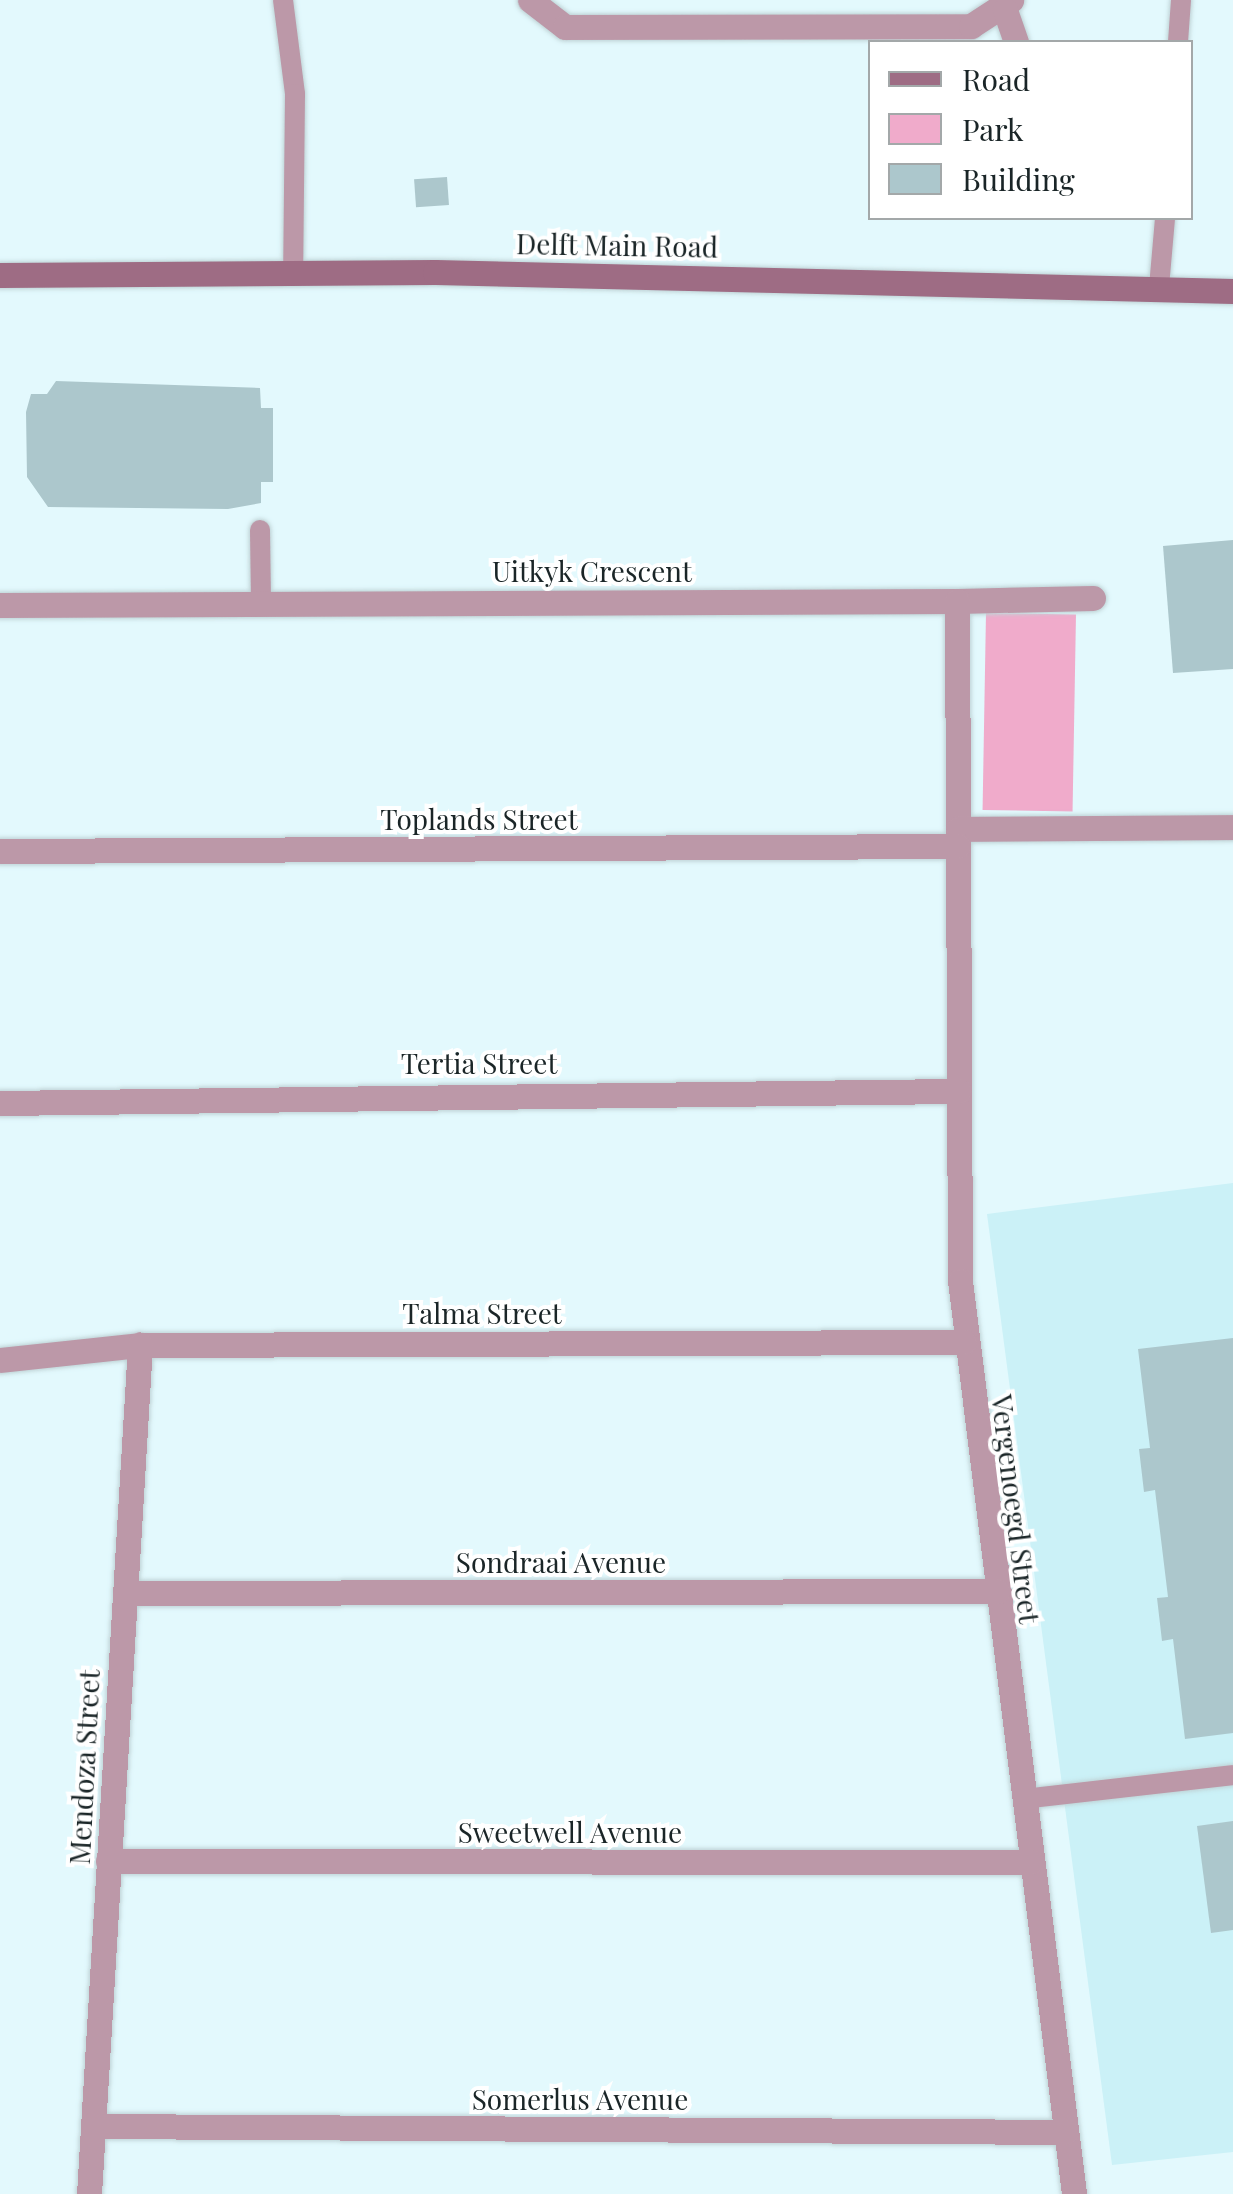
<!DOCTYPE html>
<html>
<head>
<meta charset="utf-8">
<style>
	body { margin:0 }
	#map { position:relative; width:1233px; height:2194px; overflow:hidden; background:#e3f9fd; font-family:"Playfair Display",serif }
	div>[style] { position:absolute }
	.built>* { inset:0; background:#cbf1f7 }
	.green>* { inset:0; background:#f0abcb; transform-origin:0 0 }
	.building>* { inset:0; background:#acc7cc; transform-origin:0 0 }
	.roads { filter:drop-shadow(0 0 2px #bfd3d6) drop-shadow(0 0 2px #bfd3d6) }
	.lane>* { height:20px; margin:-10px; padding:0 10px; transform-origin:10px; border-radius:10px; background:#bc98a8 }
	.street>* { height:25px; margin:-12.5px; padding:0 12.5px; transform-origin:12.5px; border-radius:12.5px; background:#bc98a8 }
	.secondary>* { height:25px; margin:-12.5px; padding:0 12.5px; transform-origin:12.5px; border-radius:12.5px; background:#9e6c84 }
	span { translate:-50% -50%; white-space:nowrap; text-align:center; line-height:1.15; -webkit-text-stroke:8px #fff; paint-order:stroke }
	.street-label { font-size:28px; color:#1a2527 }
	.legend { position:absolute; left:868px; top:40px; width:325px; height:180px; box-sizing:border-box; background:#fff; border:2px solid #a3a8a9; margin:0; padding:12px 18px; list-style:none; font-size:30px; color:#1a2527 }
	.legend li { display:flex; align-items:center; gap:20px; height:50px }
	.legend b { width:50px; border:2px solid #a3a8a9 }
</style>
</head>
<body>
<div id="map">
	<div class="built">
		<div style="clip-path:polygon(1233px 1183px,1233px 2152px,1112px 2165px,987px 1214px)"></div>
	</div>
	<div class="green">
		<div style="left:986px;top:613px;width:90px;height:197px;rotate:1deg"></div>
	</div>
	<div class="building">
		<div style="left:447px;top:177px;width:28px;height:33px;rotate:86deg"></div>
		<div style="clip-path:polygon(56px 381px,260px 388px,261px 408px,273px 408px,273px 482px,261px 482px,261px 503px,228px 509px,48px 507px,27px 477px,26px 412px,31px 394px,47px 394px)"></div>
		<div style="clip-path:polygon(1233px 540px,1233px 669px,1173px 673px,1163px 546px)"></div>
		<div style="clip-path:polygon(1233px 1338px,1233px 1733px,1185px 1739px,1173px 1639px,1162px 1641px,1157px 1598px,1168px 1597px,1155px 1490px,1144px 1492px,1139px 1449px,1150px 1448px,1138px 1349px)"></div>
		<div style="clip-path:polygon(1233px 1821px,1233px 1930px,1211px 1933px,1197px 1826px)"></div>
	</div>
	<div class="roads">
		<div class="lane">
			<div style="left:283px;top:0;width:95px;rotate:82.7deg"></div>
			<div style="left:295px;top:94px;width:179px;rotate:90.6deg"></div>
			<div style="left:1178px;top:42px;width:42px;rotate:-85.9deg"></div>
			<div style="left:1159px;top:287px;width:69px;rotate:-85deg"></div>
			<div style="left:260px;top:530px;width:71px;rotate:89.2deg"></div>
			<div style="left:1023px;top:1799px;width:211px;rotate:-6.5deg"></div>
		</div>
		<div class="street">
			<div style="left:530px;top:0;width:44px;rotate:37.6deg"></div>
			<div style="left:565px;top:27px;width:406px;rotate:-0.1deg"></div>
			<div style="left:971px;top:26px;width:48px;rotate:-33deg"></div>
			<div style="left:1005px;top:10px;width:34px;rotate:71deg"></div>
			<div style="left:957px;top:601px;width:136px;rotate:-1.3deg"></div>
			<div style="left:0;top:605px;width:957px;rotate:-0.24deg"></div>
			<div style="left:957px;top:601px;width:680px;rotate:89.75deg"></div>
			<div style="left:960px;top:1281px;width:920px;rotate:82.88deg"></div>
			<div style="left:958px;top:829px;width:275px;rotate:-0.4deg"></div>
			<div style="left:0;top:851px;width:958px;rotate:-0.3deg"></div>
			<div style="left:0;top:1103px;width:959px;rotate:-0.72deg"></div>
			<div style="left:0;top:1360px;width:141px;rotate:-6.1deg"></div>
			<div style="left:140px;top:1345px;width:824px;rotate:-0.21deg"></div>
			<div style="left:125px;top:1593px;width:872px;rotate:-0.13deg"></div>
			<div style="left:108px;top:1861px;width:923px;rotate:0.06deg"></div>
			<div style="left:93px;top:2126px;width:973px;rotate:0.35deg"></div>
			<div style="left:89px;top:2194px;width:851px;rotate:-86.56deg"></div>
		</div>
		<div class="secondary">
			<div style="left:0;top:275px;width:435px;rotate:-0.4deg"></div>
			<div style="left:435px;top:272px;width:798px;rotate:1.36deg"></div>
		</div>
	</div>
	<div class="street-label">
		<span style="left:617px;top:245px;rotate:1deg">Delft Main Road</span>
		<span style="left:592px;top:571px">Uitkyk Crescent</span>
		<span style="left:479px;top:819px">Toplands Street</span>
		<span style="left:479px;top:1063px">Tertia Street</span>
		<span style="left:482px;top:1313px">Talma Street</span>
		<span style="left:1016px;top:1509px;rotate:83deg">Vergenoegd Street</span>
		<span style="left:561px;top:1562px">Sondraai Avenue</span>
		<span style="left:84px;top:1767px;rotate:-87deg">Mendoza Street</span>
		<span style="left:570px;top:1832px">Sweetwell Avenue</span>
		<span style="left:580px;top:2099px">Somerlus Avenue</span>
	</div>
	<ul class="legend">
	<li><b style="height:12px;background:#9e6c84"></b>Road</li>
	<li><b style="height:28px;background:#f0abcb"></b>Park</li>
	<li><b style="height:28px;background:#acc7cc"></b>Building</li>
	</ul>
</div>
</body>
</html>
